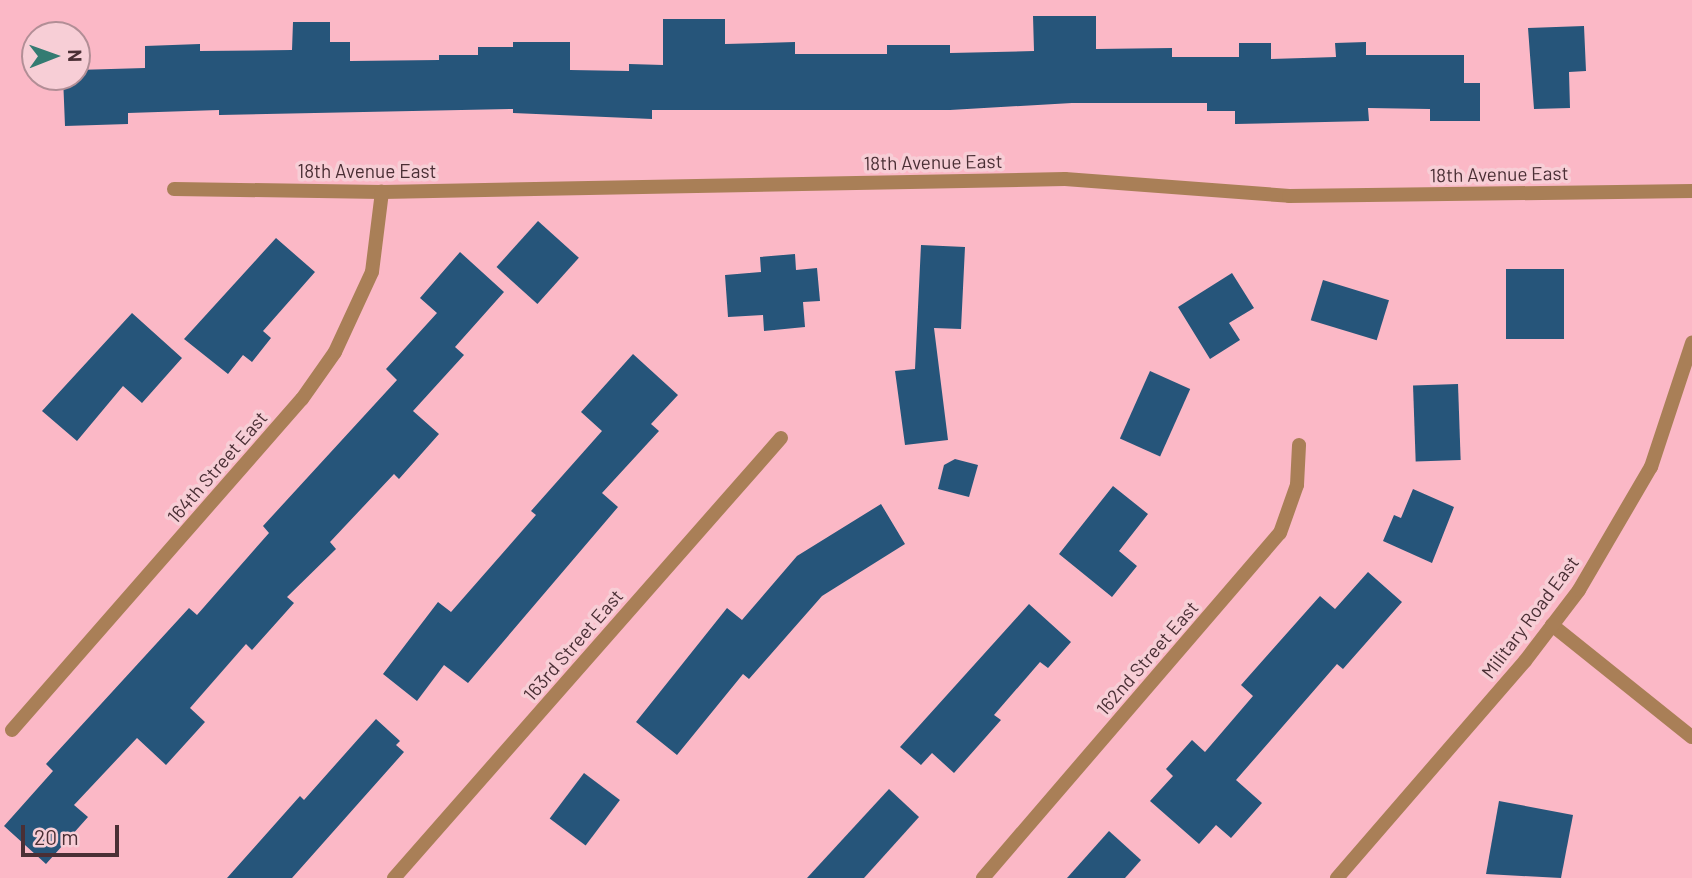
<!DOCTYPE html>
<html>
<head>
<meta charset="utf-8">
<style>
	body { margin:0 }
	#map { position:relative; width:1692px; height:878px; overflow:hidden; background:#fbb8c6; font-family:Barlow,sans-serif }
	div>[style] { position:absolute }
	.building>* { inset:0; background:#26557a; transform-origin:0 0 }
	.minor>* { height:14px; margin:-7px; padding:0 7px; transform-origin:7px; border-radius:7px; background:#a97f57 }
	.tertiary>* { height:14px; margin:-7px; padding:0 7px; transform-origin:7px; border-radius:7px; background:#a97f57 }
	span { translate:-50% -50%; white-space:nowrap; text-align:center; line-height:1.15; -webkit-text-stroke:7px #f7ced6; paint-order:stroke }
	.street-label { font-size:19px; color:#4a2f35 }
	.north { position:absolute; left:21px; top:21px; width:70px; height:70px; box-sizing:border-box; background:#f7ced6; border:2px solid #b28e96; border-radius:50%; rotate:89deg; font-size:19px; font-weight:700; line-height:28px; text-align:center; color:#4a2f35 }
	.north::after { content:''; display:block; margin:auto; width:24px; height:32px; background:#347b72; clip-path:polygon(50% 0,100% 100%,50% 72%,0 100%) }
	.scale { position:absolute; left:21px; top:825px; width:98px; height:32px; box-sizing:border-box; border:4px solid #4a2f35; border-top:0; padding-left:9px; font-size:21px; line-height:24px; white-space:nowrap; color:#4a2f35; -webkit-text-stroke:5px #f7ced6; paint-order:stroke }
</style>
</head>
<body>
<div id="map">
	<div class="building">
		<div style="clip-path:polygon(1033px 16px,1096px 16px,1096px 49px,1172px 48px,1172px 57px,1239px 57px,1239px 43px,1271px 43px,1271px 59px,1336px 57px,1335px 43px,1366px 42px,1366px 55px,1464px 55px,1464px 83px,1480px 83px,1480px 121px,1430px 121px,1430px 109px,1368px 108px,1369px 121px,1235px 124px,1235px 111px,1207px 111px,1207px 103px,1072px 103px,950px 110px,652px 110px,652px 119px,513px 113px,513px 109px,219px 115px,219px 110px,128px 113px,128px 124px,65px 126px,63px 77px,77px 77px,77px 70px,145px 68px,145px 46px,200px 44px,200px 51px,292px 50px,293px 22px,330px 22px,330px 42px,350px 42px,350px 61px,439px 60px,439px 55px,478px 55px,478px 47px,513px 47px,513px 42px,570px 42px,570px 70px,629px 71px,629px 64px,663px 65px,663px 19px,725px 19px,725px 44px,795px 42px,795px 54px,887px 54px,887px 45px,950px 45px,950px 53px,1034px 51px)"></div>
		<div style="clip-path:polygon(1584px 26px,1586px 71px,1569px 72px,1570px 108px,1534px 109px,1528px 28px)"></div>
		<div style="left:538px;top:221px;width:55px;height:62px;rotate:42deg"></div>
		<div style="clip-path:polygon(276px 238px,315px 272px,263px 331px,271px 338px,252px 362px,243px 355px,228px 374px,184px 339px)"></div>
		<div style="clip-path:polygon(921px 245px,965px 247px,961px 329px,934px 328px,948px 440px,905px 445px,895px 371px,915px 369px)"></div>
		<div style="clip-path:polygon(460px 252px,504px 292px,455px 347px,464px 355px,413px 411px,439px 434px,399px 479px,394px 474px,330px 542px,336px 549px,287px 597px,294px 603px,252px 650px,246px 644px,190px 708px,205px 722px,166px 765px,137px 738px,74px 805px,88px 817px,46px 864px,4px 826px,53px 771px,46px 764px,189px 608px,197px 615px,269px 533px,263px 526px,397px 380px,386px 369px,437px 313px,420px 298px)"></div>
		<div style="clip-path:polygon(795px 254px,796px 270px,817px 268px,820px 301px,803px 302px,805px 327px,764px 331px,763px 315px,728px 317px,725px 275px,761px 272px,760px 257px)"></div>
		<div style="left:1506px;top:269px;width:58px;height:70px"></div>
		<div style="clip-path:polygon(1232px 273px,1254px 308px,1229px 323px,1240px 340px,1210px 359px,1178px 307px)"></div>
		<div style="left:1323px;top:280px;width:69px;height:42px;rotate:17deg"></div>
		<div style="clip-path:polygon(132px 313px,182px 358px,142px 403px,123px 386px,77px 441px,42px 411px)"></div>
		<div style="clip-path:polygon(633px 354px,678px 395px,651px 424px,659px 431px,602px 493px,618px 507px,468px 683px,444px 665px,417px 701px,383px 674px,438px 602px,451px 612px,536px 515px,531px 511px,602px 431px,581px 412px)"></div>
		<div style="left:1150px;top:371px;width:44px;height:74px;rotate:24deg"></div>
		<div style="left:1458px;top:384px;width:76px;height:45px;rotate:88deg"></div>
		<div style="clip-path:polygon(955px 459px,978px 465px,969px 497px,938px 489px,944px 465px)"></div>
		<div style="clip-path:polygon(1113px 486px,1148px 514px,1119px 551px,1137px 566px,1112px 597px,1059px 554px)"></div>
		<div style="clip-path:polygon(1413px 489px,1454px 507px,1432px 563px,1383px 541px,1394px 515px,1401px 518px)"></div>
		<div style="clip-path:polygon(881px 504px,905px 544px,822px 596px,749px 679px,743px 674px,677px 755px,636px 722px,727px 608px,742px 620px,797px 556px)"></div>
		<div style="clip-path:polygon(1368px 572px,1402px 602px,1343px 669px,1337px 664px,1236px 780px,1262px 803px,1231px 838px,1216px 825px,1199px 844px,1150px 801px,1173px 776px,1166px 769px,1192px 740px,1205px 752px,1253px 696px,1241px 685px,1320px 596px,1335px 609px)"></div>
		<div style="clip-path:polygon(1029px 604px,1071px 642px,1048px 668px,1040px 662px,994px 715px,1001px 720px,954px 773px,932px 753px,921px 765px,900px 747px)"></div>
		<div style="clip-path:polygon(376px 719px,400px 741px,396px 745px,404px 752px,292px 878px,227px 878px,300px 796px,304px 800px)"></div>
		<div style="left:584px;top:773px;width:45px;height:57px;rotate:37deg"></div>
		<div style="clip-path:polygon(889px 789px,919px 817px,864px 878px,807px 878px)"></div>
		<div style="clip-path:polygon(1499px 801px,1573px 815px,1561px 878px,1486px 874px)"></div>
		<div style="clip-path:polygon(1109px 831px,1141px 860px,1125px 878px,1067px 878px)"></div>
	</div>
	<div class="minor">
		<div style="left:174px;top:189px;width:208px;rotate:0.8deg"></div>
		<div style="left:382px;top:192px;width:683px;rotate:-1.09deg"></div>
		<div style="left:1065px;top:179px;width:225px;rotate:4.3deg"></div>
		<div style="left:1289px;top:196px;width:403px;rotate:-0.7deg"></div>
		<div style="left:1552px;top:625px;width:179px;rotate:38.7deg"></div>
		<div style="left:12px;top:730px;width:440px;rotate:-48.8deg"></div>
		<div style="left:302px;top:399px;width:57px;rotate:-54.9deg"></div>
		<div style="left:335px;top:352px;width:88px;rotate:-65.2deg"></div>
		<div style="left:372px;top:272px;width:81px;rotate:-82.9deg"></div>
		<div style="left:394px;top:878px;width:586px;rotate:-48.67deg"></div>
		<div style="left:983px;top:878px;width:455px;rotate:-49.3deg"></div>
		<div style="left:1280px;top:533px;width:51px;rotate:-70.5deg"></div>
		<div style="left:1297px;top:485px;width:40px;rotate:-87.1deg"></div>
	</div>
	<div class="tertiary">
		<div style="left:1337px;top:878px;width:287px;rotate:-49.1deg"></div>
		<div style="left:1525px;top:661px;width:89px;rotate:-52.7deg"></div>
		<div style="left:1579px;top:590px;width:143px;rotate:-59.7deg"></div>
		<div style="left:1651px;top:467px;width:131px;rotate:-71.7deg"></div>
	</div>
	<div class="street-label">
		<span style="left:933px;top:162px;rotate:-1deg">18th Avenue East</span>
		<span style="left:367px;top:171px">18th Avenue East</span>
		<span style="left:1499px;top:174px;rotate:-1deg">18th Avenue East</span>
		<span style="left:217px;top:467px;rotate:-49deg">164th Street East</span>
		<span style="left:1530px;top:617px;rotate:-53deg">Military Road East</span>
		<span style="left:573px;top:645px;rotate:-49deg">163rd Street East</span>
		<span style="left:1147px;top:658px;rotate:-49deg">162nd Street East</span>
	</div>
	<div class="north">N</div>
	<div class="scale">20 m</div>
</div>
</body>
</html>
